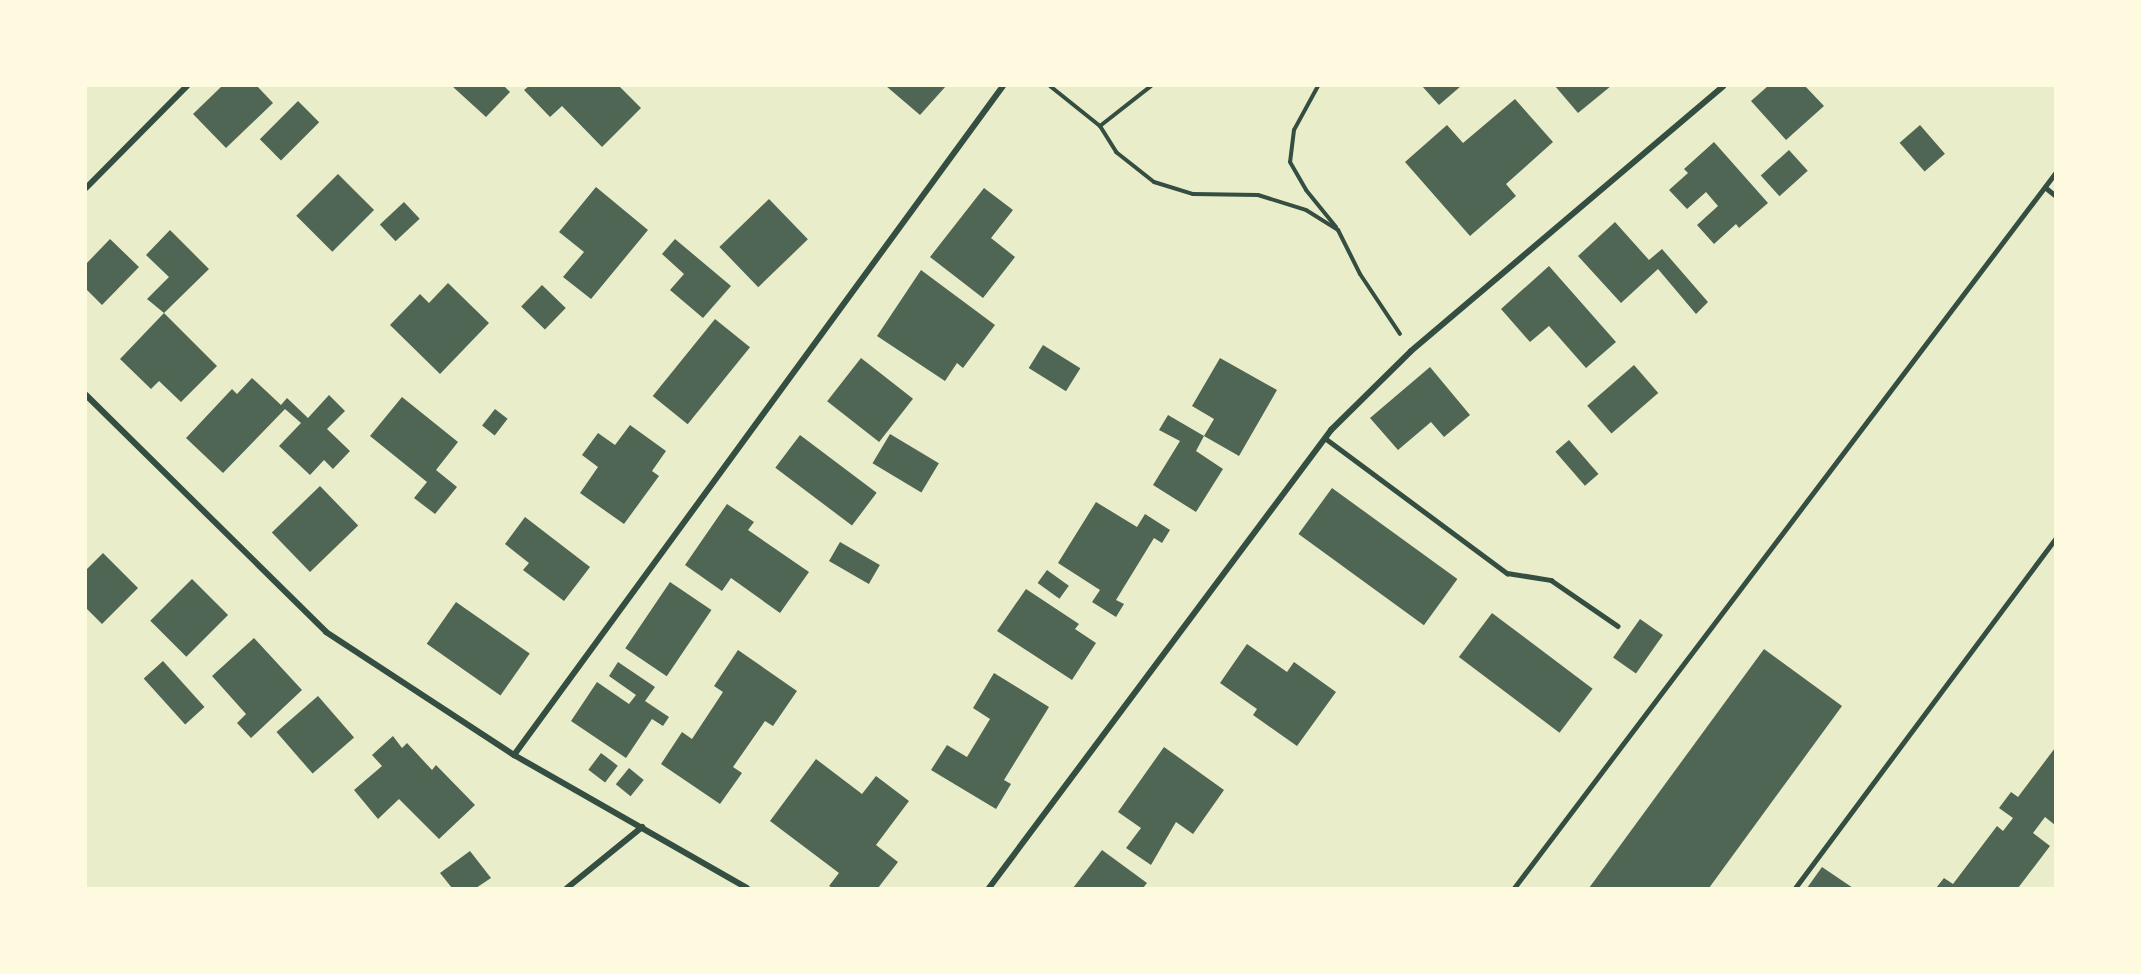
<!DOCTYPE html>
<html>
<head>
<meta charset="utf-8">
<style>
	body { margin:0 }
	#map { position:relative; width:2141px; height:974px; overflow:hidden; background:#e9edc9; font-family:"Source Sans 3",sans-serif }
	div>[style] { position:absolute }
	.building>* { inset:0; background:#4f6655; transform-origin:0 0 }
	.path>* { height:4px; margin:-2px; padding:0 2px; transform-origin:2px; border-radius:2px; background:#344e41 }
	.service>* { height:4.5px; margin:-2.25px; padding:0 2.25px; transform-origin:2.25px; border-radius:2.25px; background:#344e41 }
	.minor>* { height:6px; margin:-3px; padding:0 3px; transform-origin:3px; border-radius:3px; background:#344e41 }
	span { translate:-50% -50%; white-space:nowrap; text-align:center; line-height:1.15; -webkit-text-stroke:6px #fefae0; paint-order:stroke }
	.frame { position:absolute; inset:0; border:87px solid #fefae0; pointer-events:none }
</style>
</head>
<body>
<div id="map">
	<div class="building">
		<div style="clip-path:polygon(222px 86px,257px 86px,273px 103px,226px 148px,193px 114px)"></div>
		<div style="clip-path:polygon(452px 86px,504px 86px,510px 92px,486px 117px)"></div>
		<div style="clip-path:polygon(529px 86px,619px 86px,641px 108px,602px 147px,562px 106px,550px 117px,524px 90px)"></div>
		<div style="clip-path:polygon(886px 86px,946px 86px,920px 115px)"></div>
		<div style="clip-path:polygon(1422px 86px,1461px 86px,1439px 105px)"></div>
		<div style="clip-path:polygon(1555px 86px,1611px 86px,1578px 113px)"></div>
		<div style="clip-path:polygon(1768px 86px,1805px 86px,1824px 106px,1786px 140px,1751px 101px)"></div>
		<div style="clip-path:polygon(1515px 99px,1553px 142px,1506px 184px,1516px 196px,1470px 236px,1405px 162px,1447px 125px,1463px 143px)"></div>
		<div style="left:298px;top:101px;width:30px;height:54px;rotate:45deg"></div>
		<div style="left:1920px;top:125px;width:38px;height:27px;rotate:49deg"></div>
		<div style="clip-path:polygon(1714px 142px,1768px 203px,1739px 228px,1736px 224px,1714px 244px,1697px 225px,1718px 206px,1706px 192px,1687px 209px,1669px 190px,1688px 173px,1684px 169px)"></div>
		<div style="left:1789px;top:150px;width:28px;height:38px;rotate:48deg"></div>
		<div style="left:338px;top:174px;width:51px;height:59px;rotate:45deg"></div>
		<div style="clip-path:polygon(596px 187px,648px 230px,591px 299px,563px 277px,584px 252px,559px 232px)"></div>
		<div style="clip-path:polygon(984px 188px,1013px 210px,991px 238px,1015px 257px,983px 298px,930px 257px)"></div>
		<div style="left:769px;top:199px;width:56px;height:69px;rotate:46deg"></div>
		<div style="left:404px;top:202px;width:23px;height:33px;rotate:47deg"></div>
		<div style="clip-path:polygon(1615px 222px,1649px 260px,1662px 249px,1708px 302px,1696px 314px,1658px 269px,1621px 303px,1578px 256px)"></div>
		<div style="clip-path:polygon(170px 230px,209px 269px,164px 313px,217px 366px,181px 402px,159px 381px,151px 389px,120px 359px,164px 313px,147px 299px,169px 277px,146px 255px)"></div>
		<div style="clip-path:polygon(110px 239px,139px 267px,102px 305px,86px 289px,86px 264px)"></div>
		<div style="clip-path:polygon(675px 239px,731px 286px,703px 318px,670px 290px,684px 274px,662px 254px)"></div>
		<div style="clip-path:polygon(1549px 266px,1616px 342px,1586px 368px,1549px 326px,1530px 342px,1501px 309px)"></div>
		<div style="clip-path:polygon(921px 270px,995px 325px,963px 368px,957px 363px,945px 381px,877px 336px)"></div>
		<div style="clip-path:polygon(448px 283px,489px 323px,440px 374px,390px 325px,420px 294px,429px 303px)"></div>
		<div style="left:542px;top:285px;width:33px;height:30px;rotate:44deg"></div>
		<div style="left:715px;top:319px;width:45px;height:99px;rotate:39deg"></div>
		<div style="left:1043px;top:345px;width:44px;height:27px;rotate:32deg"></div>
		<div style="left:861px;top:358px;width:66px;height:55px;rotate:38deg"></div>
		<div style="clip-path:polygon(1220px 358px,1277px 390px,1239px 456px,1204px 436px,1196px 451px,1223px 469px,1196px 512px,1153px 485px,1180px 441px,1159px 430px,1168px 415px,1204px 436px,1214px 419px,1192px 406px)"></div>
		<div style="left:1634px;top:365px;width:37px;height:62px;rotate:49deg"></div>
		<div style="clip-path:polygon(1430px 367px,1470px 415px,1444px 437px,1431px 422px,1398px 450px,1370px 418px)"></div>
		<div style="clip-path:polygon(252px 378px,281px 405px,287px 398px,308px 418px,329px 395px,345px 411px,327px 429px,350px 451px,333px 469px,324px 460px,310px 475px,279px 446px,301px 423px,285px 409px,223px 473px,186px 438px,232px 389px,237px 394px)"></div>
		<div style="clip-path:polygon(402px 397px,458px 442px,436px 470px,457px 487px,435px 514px,414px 498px,427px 482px,370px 436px)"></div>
		<div style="left:495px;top:409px;width:16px;height:21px;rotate:38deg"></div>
		<div style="clip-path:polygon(630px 425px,666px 451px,652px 471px,659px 476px,624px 524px,580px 493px,598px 467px,582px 455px,598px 433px,615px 445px)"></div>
		<div style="left:890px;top:434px;width:57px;height:34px;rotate:31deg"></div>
		<div style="left:800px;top:435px;width:96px;height:41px;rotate:37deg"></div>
		<div style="left:1569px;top:440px;width:45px;height:18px;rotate:49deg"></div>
		<div style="left:320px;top:486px;width:55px;height:67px;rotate:46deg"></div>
		<div style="left:1332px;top:488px;width:155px;height:57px;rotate:36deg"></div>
		<div style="clip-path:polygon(1096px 502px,1137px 527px,1145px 514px,1170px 530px,1162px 543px,1154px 538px,1116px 600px,1124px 604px,1116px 617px,1092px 602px,1100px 590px,1058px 563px)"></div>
		<div style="clip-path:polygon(727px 504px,754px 522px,748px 530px,809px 572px,780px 613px,731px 578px,722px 591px,685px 565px)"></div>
		<div style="clip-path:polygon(525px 517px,590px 567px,564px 601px,523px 570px,529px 563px,505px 544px)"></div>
		<div style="left:840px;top:542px;width:46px;height:22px;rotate:30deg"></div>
		<div style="clip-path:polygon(103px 553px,138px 588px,102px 624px,86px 608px,86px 570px)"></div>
		<div style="left:1047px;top:570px;width:27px;height:16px;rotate:36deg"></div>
		<div style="left:192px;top:579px;width:51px;height:59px;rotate:45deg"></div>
		<div style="left:670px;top:582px;width:50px;height:80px;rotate:34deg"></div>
		<div style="clip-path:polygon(1026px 589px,1079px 624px,1075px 629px,1096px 643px,1072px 680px,997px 631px)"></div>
		<div style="left:456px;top:602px;width:90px;height:51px;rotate:35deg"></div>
		<div style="left:1492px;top:613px;width:126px;height:55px;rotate:37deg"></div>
		<div style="left:1640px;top:619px;width:28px;height:47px;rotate:35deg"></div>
		<div style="clip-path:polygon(254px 638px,302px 690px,251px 738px,237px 723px,246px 714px,212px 676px)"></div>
		<div style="clip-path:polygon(1247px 644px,1287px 672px,1294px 662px,1336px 692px,1297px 746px,1253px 715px,1257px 709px,1220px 683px)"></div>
		<div style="clip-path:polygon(1764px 649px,1842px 706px,1709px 888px,1589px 888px)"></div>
		<div style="clip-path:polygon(738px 650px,797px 691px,773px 726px,765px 721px,733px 767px,742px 773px,720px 804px,661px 764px,682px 732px,692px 739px,723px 692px,714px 686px)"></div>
		<div style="left:163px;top:661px;width:62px;height:26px;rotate:48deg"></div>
		<div style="clip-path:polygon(618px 662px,655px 687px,645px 701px,669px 717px,663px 726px,652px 719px,626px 758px,571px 721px,597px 682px,629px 704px,636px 695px,609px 676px)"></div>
		<div style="clip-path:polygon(994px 673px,1049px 707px,1004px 780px,1011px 784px,996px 809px,931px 770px,947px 745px,967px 757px,990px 719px,973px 708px)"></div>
		<div style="left:318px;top:696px;width:55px;height:55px;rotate:49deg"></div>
		<div style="clip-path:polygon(393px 736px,402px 748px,407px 743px,432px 770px,436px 765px,475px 805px,439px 839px,399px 799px,378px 819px,354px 790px,382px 766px,372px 755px)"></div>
		<div style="clip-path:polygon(1164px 747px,1224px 790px,1193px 834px,1176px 822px,1151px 865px,1126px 848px,1141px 828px,1118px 812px)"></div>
		<div style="clip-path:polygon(2055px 748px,2055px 825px,2045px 817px,2033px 833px,2050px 846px,2018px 888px,1936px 888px,1944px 878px,1953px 884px,1997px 826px,2003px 831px,2013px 818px,1999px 808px,2011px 792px,2018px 797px)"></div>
		<div style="left:601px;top:753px;width:21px;height:21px;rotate:37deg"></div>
		<div style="clip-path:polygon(816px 759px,862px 794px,876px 776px,909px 801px,876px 845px,898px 862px,878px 888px,833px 888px,829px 886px,839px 873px,770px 821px)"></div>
		<div style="left:629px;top:768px;width:19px;height:21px;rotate:39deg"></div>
		<div style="clip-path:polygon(1102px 850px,1147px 883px,1143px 888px,1073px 888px)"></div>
		<div style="clip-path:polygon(470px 851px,491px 878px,476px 888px,452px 888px,440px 873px)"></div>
		<div style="clip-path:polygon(1822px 867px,1853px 888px,1807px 888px)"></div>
	</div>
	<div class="path">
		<div style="left:1050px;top:86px;width:64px;rotate:38.7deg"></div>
		<div style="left:1100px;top:126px;width:31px;rotate:58deg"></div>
		<div style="left:1116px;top:152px;width:48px;rotate:38.3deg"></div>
		<div style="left:1154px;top:182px;width:41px;rotate:17.1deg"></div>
		<div style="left:1193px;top:194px;width:65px;rotate:0.9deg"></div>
		<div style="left:1258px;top:195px;width:50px;rotate:17.4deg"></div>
		<div style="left:1306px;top:210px;width:38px;rotate:32deg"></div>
		<div style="left:1338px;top:230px;width:49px;rotate:63.4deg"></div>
		<div style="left:1360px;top:274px;width:72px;rotate:56.3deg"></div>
		<div style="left:1318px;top:86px;width:50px;rotate:118.6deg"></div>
		<div style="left:1294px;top:130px;width:32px;rotate:97deg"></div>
		<div style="left:1290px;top:162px;width:32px;rotate:60deg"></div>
		<div style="left:1306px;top:190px;width:48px;rotate:51deg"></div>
		<div style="left:1100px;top:126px;width:65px;rotate:-38.1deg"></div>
	</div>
	<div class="service">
		<div style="left:2045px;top:187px;width:14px;rotate:39deg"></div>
		<div style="left:1325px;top:438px;width:227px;rotate:36.6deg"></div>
		<div style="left:1507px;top:573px;width:45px;rotate:9deg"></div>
		<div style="left:1551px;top:580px;width:81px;rotate:34.5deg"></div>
		<div style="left:1514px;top:888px;width:898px;rotate:-52.87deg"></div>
		<div style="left:1795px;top:888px;width:437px;rotate:-53.3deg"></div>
	</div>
	<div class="minor">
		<div style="left:86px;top:188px;width:144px;rotate:-45.3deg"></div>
		<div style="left:86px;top:395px;width:337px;rotate:44.6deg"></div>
		<div style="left:326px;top:632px;width:225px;rotate:33.2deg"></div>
		<div style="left:514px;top:755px;width:268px;rotate:29.7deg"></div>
		<div style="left:514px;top:755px;width:829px;rotate:-53.84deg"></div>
		<div style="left:567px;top:888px;width:97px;rotate:-39.1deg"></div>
		<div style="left:989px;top:888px;width:572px;rotate:-53.25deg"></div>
		<div style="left:1331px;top:430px;width:112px;rotate:-44.6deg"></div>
		<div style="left:1411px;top:351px;width:409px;rotate:-40.3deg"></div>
	</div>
	<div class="frame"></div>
</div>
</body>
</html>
